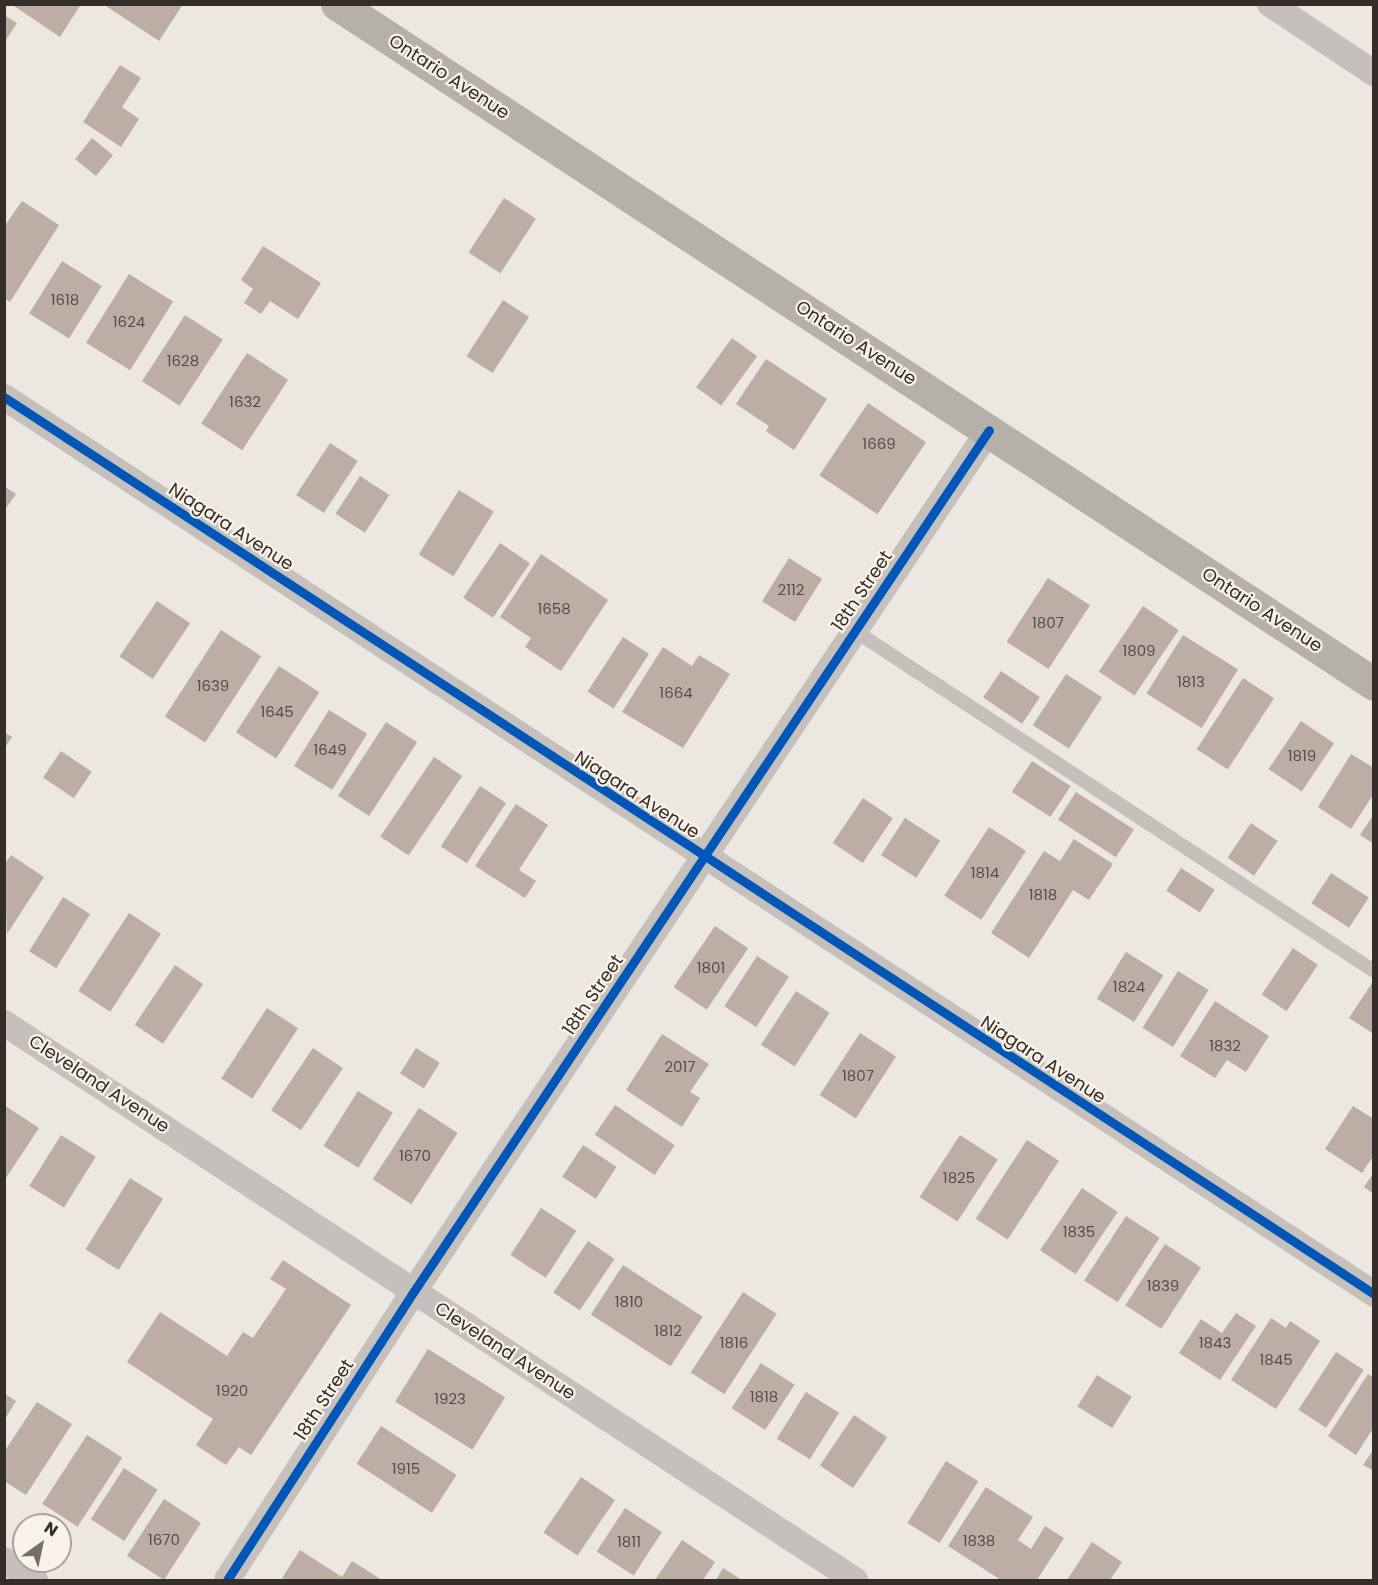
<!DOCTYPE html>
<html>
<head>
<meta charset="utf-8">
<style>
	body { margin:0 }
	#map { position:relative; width:1378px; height:1585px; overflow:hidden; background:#ece7e1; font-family:Poppins,sans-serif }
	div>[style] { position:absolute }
	.building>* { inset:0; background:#beada4; transform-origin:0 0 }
	.lane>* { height:14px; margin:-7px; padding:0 7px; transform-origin:7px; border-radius:7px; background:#c5c0bb }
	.street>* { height:26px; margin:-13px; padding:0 13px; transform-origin:13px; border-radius:13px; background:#c5c0bb }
	.secondary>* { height:33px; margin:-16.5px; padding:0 16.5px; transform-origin:16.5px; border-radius:16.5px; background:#b6b0ab }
	.cycleway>* { height:9px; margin:-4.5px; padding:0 4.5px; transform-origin:4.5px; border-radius:4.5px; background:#0057b8 }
	span { translate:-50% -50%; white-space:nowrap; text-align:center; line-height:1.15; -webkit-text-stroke:4.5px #f8f2e9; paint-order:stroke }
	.number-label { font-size:15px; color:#574d48 }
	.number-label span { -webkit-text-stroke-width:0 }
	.street-label { font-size:18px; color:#352d29 }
	.frame { position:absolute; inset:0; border:6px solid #352d29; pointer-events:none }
	.north { position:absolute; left:12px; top:1513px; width:60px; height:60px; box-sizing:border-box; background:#f8f2e9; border:2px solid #aaa39c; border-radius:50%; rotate:33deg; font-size:16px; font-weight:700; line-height:24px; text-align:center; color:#352d29 }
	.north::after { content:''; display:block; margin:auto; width:21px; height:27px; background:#756e69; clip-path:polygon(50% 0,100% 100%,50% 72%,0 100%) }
</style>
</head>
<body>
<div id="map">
	<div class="building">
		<div style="clip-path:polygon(11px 4px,81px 4px,60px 37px)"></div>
		<div style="clip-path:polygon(103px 4px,183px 4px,159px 41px)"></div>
		<div style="clip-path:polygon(4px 15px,17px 23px,4px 43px)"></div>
		<div style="clip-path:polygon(120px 65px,141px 78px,122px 107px,139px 119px,121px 147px,83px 122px)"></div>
		<div style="left:92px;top:138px;width:27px;height:27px;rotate:39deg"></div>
		<div style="left:504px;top:198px;width:38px;height:65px;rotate:33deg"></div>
		<div style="clip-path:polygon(22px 201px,59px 225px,10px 302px,4px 298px,4px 227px)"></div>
		<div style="clip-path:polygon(263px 246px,321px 283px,298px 319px,270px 301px,261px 314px,244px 303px,253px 289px,241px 280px)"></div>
		<div style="left:62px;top:261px;width:47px;height:62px;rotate:32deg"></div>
		<div style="left:129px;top:274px;width:52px;height:81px;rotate:32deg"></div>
		<div style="left:503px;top:300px;width:31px;height:67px;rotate:33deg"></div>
		<div style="left:185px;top:315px;width:45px;height:79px;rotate:33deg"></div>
		<div style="left:732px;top:338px;width:31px;height:61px;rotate:36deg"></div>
		<div style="left:247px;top:353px;width:49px;height:84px;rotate:33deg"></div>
		<div style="clip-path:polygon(766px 359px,827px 399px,794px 450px,766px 431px,769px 426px,736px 404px)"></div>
		<div style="left:868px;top:403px;width:70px;height:87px;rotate:34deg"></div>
		<div style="left:330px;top:443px;width:33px;height:62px;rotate:33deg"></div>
		<div style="left:360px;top:476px;width:35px;height:45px;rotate:33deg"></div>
		<div style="clip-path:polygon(4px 486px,16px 494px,4px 511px)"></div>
		<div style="left:459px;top:490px;width:41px;height:76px;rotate:32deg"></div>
		<div style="left:500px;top:543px;width:36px;height:66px;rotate:34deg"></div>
		<div style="clip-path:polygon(541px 554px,608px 600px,561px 671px,525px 647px,531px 638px,500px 617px)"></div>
		<div style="left:789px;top:558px;width:39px;height:51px;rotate:32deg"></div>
		<div style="left:1048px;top:578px;width:50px;height:76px;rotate:33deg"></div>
		<div style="left:157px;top:601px;width:40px;height:67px;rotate:34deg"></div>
		<div style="left:1143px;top:606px;width:43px;height:79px;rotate:34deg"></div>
		<div style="left:221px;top:630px;width:48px;height:103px;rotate:33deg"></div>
		<div style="left:1183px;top:635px;width:65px;height:69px;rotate:32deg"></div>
		<div style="left:623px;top:637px;width:31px;height:65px;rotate:33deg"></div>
		<div style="clip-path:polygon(663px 647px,692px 666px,699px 655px,730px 674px,683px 748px,622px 712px)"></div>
		<div style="left:279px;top:666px;width:48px;height:79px;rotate:33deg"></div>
		<div style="left:1001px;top:671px;width:47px;height:32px;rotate:34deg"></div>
		<div style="left:1066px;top:674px;width:43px;height:61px;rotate:33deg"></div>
		<div style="left:1243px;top:678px;width:37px;height:85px;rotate:33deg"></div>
		<div style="left:329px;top:710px;width:45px;height:66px;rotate:32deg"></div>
		<div style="left:1301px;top:721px;width:40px;height:58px;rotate:34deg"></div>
		<div style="left:386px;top:722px;width:37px;height:88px;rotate:33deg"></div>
		<div style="clip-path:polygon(4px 732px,12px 737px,4px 749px)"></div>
		<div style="left:61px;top:751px;width:37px;height:32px;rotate:34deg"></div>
		<div style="clip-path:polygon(1351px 754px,1374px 768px,1374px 793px,1351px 829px,1318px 807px)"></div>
		<div style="left:434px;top:757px;width:34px;height:96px;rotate:34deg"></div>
		<div style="left:1032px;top:761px;width:46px;height:37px;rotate:33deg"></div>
		<div style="left:480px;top:786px;width:31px;height:72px;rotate:33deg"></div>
		<div style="left:1076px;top:792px;width:69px;height:33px;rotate:33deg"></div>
		<div style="left:863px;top:798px;width:36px;height:54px;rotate:34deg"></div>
		<div style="clip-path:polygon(516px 804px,548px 825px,519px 870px,536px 881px,525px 898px,475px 866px)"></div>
		<div style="clip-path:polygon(1374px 814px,1374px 844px,1360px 835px)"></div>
		<div style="left:905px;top:818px;width:42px;height:44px;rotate:33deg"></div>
		<div style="left:1251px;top:823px;width:32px;height:42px;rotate:34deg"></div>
		<div style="left:989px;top:827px;width:44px;height:82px;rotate:33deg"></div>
		<div style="clip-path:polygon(1074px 839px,1113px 864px,1089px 900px,1073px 890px,1029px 958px,991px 933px,1044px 851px,1060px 861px)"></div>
		<div style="clip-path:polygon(11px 855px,44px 877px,7px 934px,4px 865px)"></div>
		<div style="left:1181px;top:868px;width:40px;height:27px;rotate:33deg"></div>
		<div style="left:1331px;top:873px;width:45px;height:36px;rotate:33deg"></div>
		<div style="left:63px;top:897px;width:32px;height:64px;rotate:32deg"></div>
		<div style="left:129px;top:913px;width:38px;height:93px;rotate:33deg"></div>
		<div style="left:715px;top:926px;width:40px;height:74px;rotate:34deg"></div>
		<div style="left:1293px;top:948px;width:30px;height:56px;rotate:34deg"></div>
		<div style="left:1126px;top:952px;width:44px;height:55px;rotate:32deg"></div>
		<div style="left:757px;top:956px;width:38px;height:60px;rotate:33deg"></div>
		<div style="left:175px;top:965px;width:34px;height:72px;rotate:34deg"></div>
		<div style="left:1178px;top:971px;width:36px;height:67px;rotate:32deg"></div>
		<div style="clip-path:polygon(1372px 983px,1374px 984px,1374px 1034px,1349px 1018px)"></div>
		<div style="left:796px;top:991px;width:40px;height:64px;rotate:33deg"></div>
		<div style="clip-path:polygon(1215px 1001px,1269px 1036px,1246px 1072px,1227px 1060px,1215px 1078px,1180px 1056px)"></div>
		<div style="left:267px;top:1008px;width:37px;height:84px;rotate:33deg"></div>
		<div style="left:860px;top:1033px;width:43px;height:74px;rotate:33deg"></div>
		<div style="clip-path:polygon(662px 1034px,709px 1064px,690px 1092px,700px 1098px,682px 1127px,626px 1090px)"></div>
		<div style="left:313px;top:1048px;width:36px;height:75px;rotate:34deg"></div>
		<div style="left:416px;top:1048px;width:28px;height:30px;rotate:32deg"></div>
		<div style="left:358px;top:1091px;width:41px;height:65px;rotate:32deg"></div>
		<div style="clip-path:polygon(4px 1105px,39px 1128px,4px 1181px)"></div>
		<div style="left:615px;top:1105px;width:72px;height:36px;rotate:34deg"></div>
		<div style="clip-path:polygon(1353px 1106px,1374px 1119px,1374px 1155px,1362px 1173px,1325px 1149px)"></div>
		<div style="left:419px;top:1108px;width:46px;height:85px;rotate:33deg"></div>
		<div style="left:61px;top:1135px;width:41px;height:60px;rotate:32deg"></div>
		<div style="left:960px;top:1135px;width:45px;height:74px;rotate:33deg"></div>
		<div style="left:1027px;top:1140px;width:38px;height:94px;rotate:33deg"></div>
		<div style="left:583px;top:1145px;width:40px;height:38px;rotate:33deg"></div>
		<div style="clip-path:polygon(1374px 1172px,1374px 1194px,1364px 1187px)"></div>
		<div style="left:130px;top:1178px;width:39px;height:84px;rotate:32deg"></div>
		<div style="left:1082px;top:1188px;width:43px;height:75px;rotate:34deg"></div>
		<div style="left:541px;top:1208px;width:42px;height:56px;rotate:33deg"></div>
		<div style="left:1126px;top:1216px;width:40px;height:77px;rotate:33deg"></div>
		<div style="left:588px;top:1241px;width:32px;height:62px;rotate:34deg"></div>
		<div style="left:1165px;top:1244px;width:43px;height:73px;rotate:33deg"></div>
		<div style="clip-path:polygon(283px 1260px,351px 1305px,251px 1455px,239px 1447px,226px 1465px,196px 1445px,213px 1419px,127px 1362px,160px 1312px,227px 1356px,243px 1332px,253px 1338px,286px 1289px,270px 1279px)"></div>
		<div style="left:623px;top:1265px;width:95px;height:59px;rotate:33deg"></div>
		<div style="left:743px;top:1292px;width:40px;height:96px;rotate:33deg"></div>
		<div style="clip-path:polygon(1236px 1313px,1256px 1326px,1220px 1380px,1179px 1353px,1201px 1319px,1222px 1333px)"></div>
		<div style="clip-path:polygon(1271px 1318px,1286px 1328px,1290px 1321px,1320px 1341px,1276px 1409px,1231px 1380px)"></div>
		<div style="left:428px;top:1349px;width:91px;height:62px;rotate:32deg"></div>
		<div style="left:1336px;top:1352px;width:33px;height:69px;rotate:33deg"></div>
		<div style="left:761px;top:1363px;width:40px;height:54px;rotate:33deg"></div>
		<div style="clip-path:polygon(1368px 1374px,1374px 1378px,1374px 1427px,1356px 1455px,1328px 1436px)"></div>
		<div style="left:1097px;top:1375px;width:41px;height:37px;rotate:32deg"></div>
		<div style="left:806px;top:1392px;width:39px;height:55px;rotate:32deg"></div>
		<div style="clip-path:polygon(5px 1394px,16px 1401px,5px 1419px)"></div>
		<div style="clip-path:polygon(37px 1402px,72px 1424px,26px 1495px,4px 1481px,4px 1452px)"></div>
		<div style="left:854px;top:1415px;width:40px;height:61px;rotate:34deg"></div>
		<div style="left:381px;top:1426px;width:90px;height:45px;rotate:33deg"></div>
		<div style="left:87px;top:1435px;width:42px;height:82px;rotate:33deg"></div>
		<div style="clip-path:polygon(1374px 1449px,1374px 1471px,1363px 1465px)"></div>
		<div style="left:946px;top:1461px;width:38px;height:73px;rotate:32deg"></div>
		<div style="left:124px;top:1468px;width:40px;height:61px;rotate:33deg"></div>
		<div style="left:581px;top:1477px;width:41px;height:67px;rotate:34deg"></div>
		<div style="clip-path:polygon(986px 1487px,1033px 1517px,1018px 1540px,1031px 1549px,1045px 1526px,1064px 1538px,1037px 1580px,1001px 1580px,948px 1546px)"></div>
		<div style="left:164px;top:1499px;width:44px;height:68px;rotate:33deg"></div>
		<div style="left:625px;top:1508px;width:44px;height:52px;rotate:33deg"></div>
		<div style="clip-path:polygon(682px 1540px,715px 1562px,703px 1580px,655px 1580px)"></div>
		<div style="clip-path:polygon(1092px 1542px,1122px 1562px,1110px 1580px,1067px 1580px)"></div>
		<div style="clip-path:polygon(300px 1550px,342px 1577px,352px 1561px,382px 1580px,286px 1580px,282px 1578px)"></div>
		<div style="clip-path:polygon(723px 1568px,742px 1580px,716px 1580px)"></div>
	</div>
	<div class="lane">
		<div style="left:855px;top:631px;width:620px;rotate:33.23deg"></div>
	</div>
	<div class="street">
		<div style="left:1270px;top:4px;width:125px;rotate:33.6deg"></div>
		<div style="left:4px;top:397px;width:1638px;rotate:33.21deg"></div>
		<div style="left:4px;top:1023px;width:1017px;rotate:33.21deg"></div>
		<div style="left:4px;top:1560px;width:37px;rotate:33deg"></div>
		<div style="left:227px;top:1580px;width:344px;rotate:-57.1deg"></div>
		<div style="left:414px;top:1291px;width:1035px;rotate:-56.26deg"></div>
	</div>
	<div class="secondary">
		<div style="left:337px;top:4px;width:1240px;rotate:33.25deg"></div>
	</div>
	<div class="cycleway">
		<div style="left:4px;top:397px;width:1638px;rotate:33.21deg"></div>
		<div style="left:227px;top:1580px;width:344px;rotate:-57.1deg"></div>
		<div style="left:414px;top:1291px;width:1035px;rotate:-56.26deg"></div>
	</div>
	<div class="number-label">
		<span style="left:65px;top:300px">1618</span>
		<span style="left:129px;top:322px">1624</span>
		<span style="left:183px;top:361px">1628</span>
		<span style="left:245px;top:402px">1632</span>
		<span style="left:879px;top:444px">1669</span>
		<span style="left:791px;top:590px">2112</span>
		<span style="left:554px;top:609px">1658</span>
		<span style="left:1048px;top:623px">1807</span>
		<span style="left:1139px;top:651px">1809</span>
		<span style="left:1191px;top:682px">1813</span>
		<span style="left:213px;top:686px">1639</span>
		<span style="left:676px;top:693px">1664</span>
		<span style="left:277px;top:712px">1645</span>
		<span style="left:330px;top:750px">1649</span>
		<span style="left:1302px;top:756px">1819</span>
		<span style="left:985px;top:873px">1814</span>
		<span style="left:1043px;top:895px">1818</span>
		<span style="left:711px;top:968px">1801</span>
		<span style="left:1129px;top:987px">1824</span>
		<span style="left:1225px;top:1046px">1832</span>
		<span style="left:680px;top:1067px">2017</span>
		<span style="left:858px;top:1076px">1807</span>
		<span style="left:415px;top:1156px">1670</span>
		<span style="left:959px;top:1178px">1825</span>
		<span style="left:1079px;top:1232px">1835</span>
		<span style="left:1163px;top:1286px">1839</span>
		<span style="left:629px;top:1302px">1810</span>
		<span style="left:668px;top:1331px">1812</span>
		<span style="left:734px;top:1343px">1816</span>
		<span style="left:1215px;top:1343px">1843</span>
		<span style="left:1276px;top:1360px">1845</span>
		<span style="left:232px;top:1391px">1920</span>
		<span style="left:764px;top:1397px">1818</span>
		<span style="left:450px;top:1399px">1923</span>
		<span style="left:406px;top:1469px">1915</span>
		<span style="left:164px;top:1540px">1670</span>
		<span style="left:979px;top:1541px">1838</span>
		<span style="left:629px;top:1542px">1811</span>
	</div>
	<div class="street-label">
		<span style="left:449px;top:77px;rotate:33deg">Ontario Avenue</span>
		<span style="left:856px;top:343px;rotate:33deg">Ontario Avenue</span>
		<span style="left:231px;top:527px;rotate:33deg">Niagara Avenue</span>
		<span style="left:862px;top:591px;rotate:-56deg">18th Street</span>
		<span style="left:1262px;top:610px;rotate:33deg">Ontario Avenue</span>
		<span style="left:637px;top:795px;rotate:33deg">Niagara Avenue</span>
		<span style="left:593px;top:995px;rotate:-56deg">18th Street</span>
		<span style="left:1043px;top:1060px;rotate:33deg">Niagara Avenue</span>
		<span style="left:99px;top:1084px;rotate:33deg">Cleveland Avenue</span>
		<span style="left:505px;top:1351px;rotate:33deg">Cleveland Avenue</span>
		<span style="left:324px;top:1400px;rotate:-57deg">18th Street</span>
	</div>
	<div class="frame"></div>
	<div class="north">N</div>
</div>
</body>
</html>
